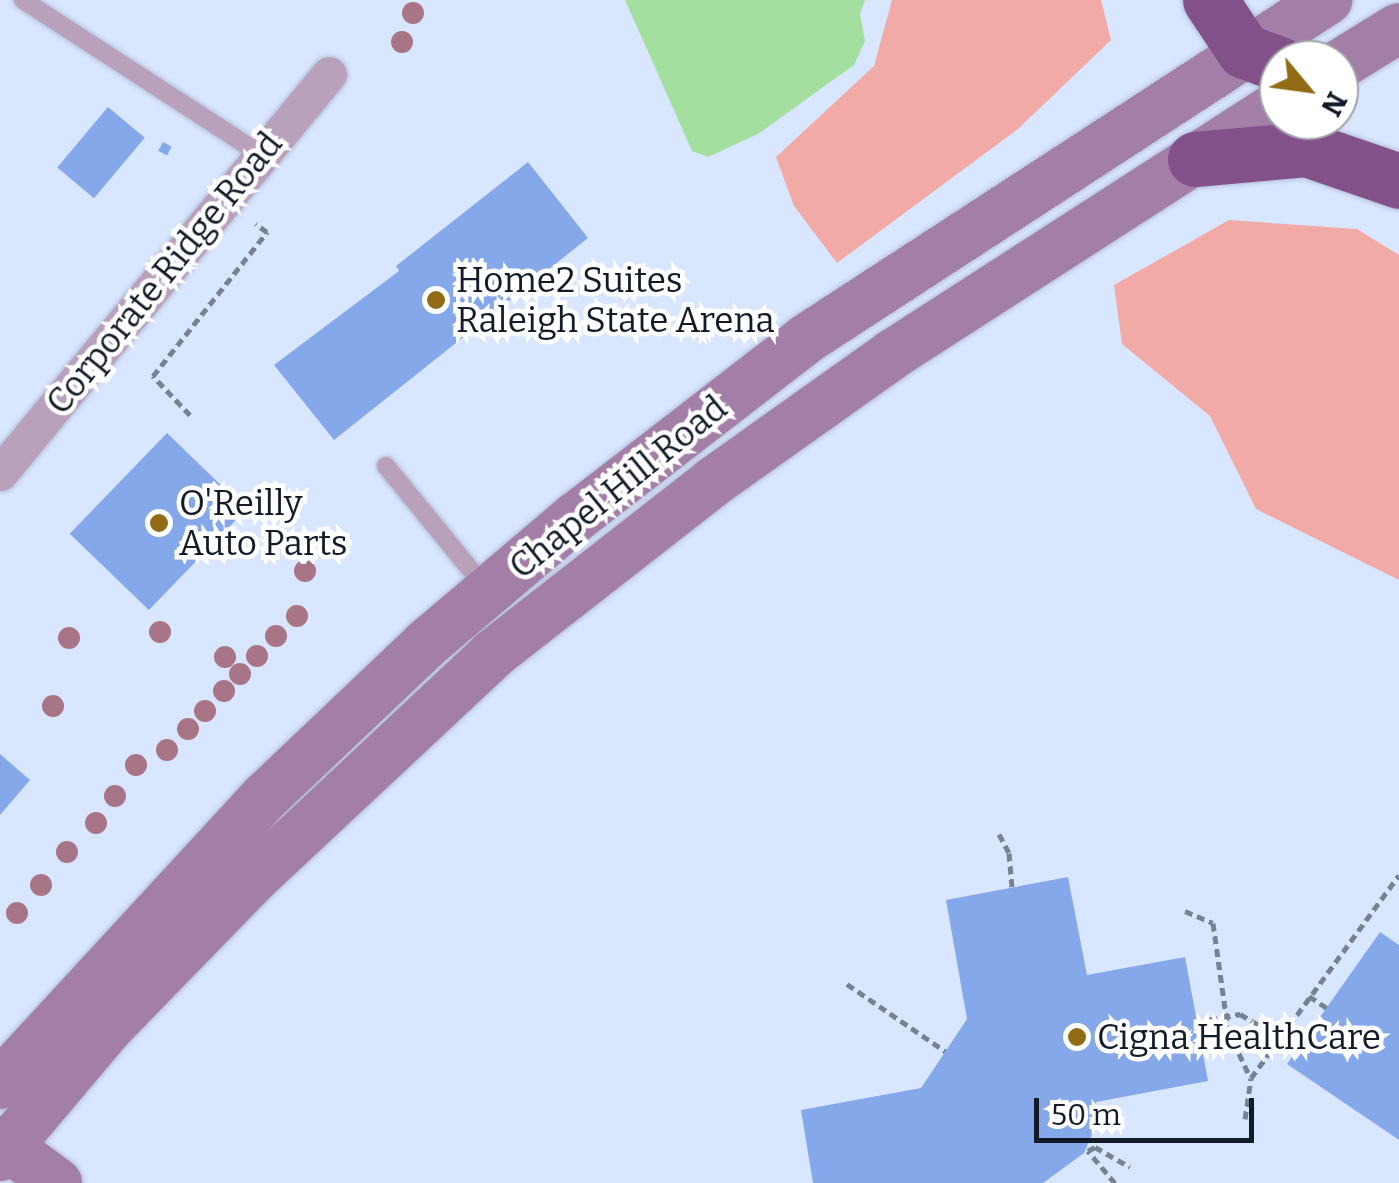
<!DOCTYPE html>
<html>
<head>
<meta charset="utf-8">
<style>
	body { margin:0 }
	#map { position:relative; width:1399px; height:1183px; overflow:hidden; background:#d9e6ff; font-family:Bitter,serif }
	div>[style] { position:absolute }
	.green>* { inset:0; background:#f1aaa6 }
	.water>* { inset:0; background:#a5dfa0 }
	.building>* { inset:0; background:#85a8eb; transform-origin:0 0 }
	.path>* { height:5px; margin-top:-2.5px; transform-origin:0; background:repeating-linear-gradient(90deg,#778194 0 8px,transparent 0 13px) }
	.roads { filter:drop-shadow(0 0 2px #b5c1d8) drop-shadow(0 0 2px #b5c1d8) }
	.lane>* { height:18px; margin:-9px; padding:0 9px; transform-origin:9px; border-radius:9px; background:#b9a1bc }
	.street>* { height:35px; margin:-17.5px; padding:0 17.5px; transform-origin:17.5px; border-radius:17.5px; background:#b9a1bc }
	.secondary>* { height:50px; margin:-25px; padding:0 25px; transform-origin:25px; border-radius:25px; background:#a37fa7 }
	.highway>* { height:55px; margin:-27.5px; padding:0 27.5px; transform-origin:27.5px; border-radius:27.5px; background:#83518a }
	.trees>* { width:22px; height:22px; margin:-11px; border-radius:50%; background:#a77585 }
	.dots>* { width:28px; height:28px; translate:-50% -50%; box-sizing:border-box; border:5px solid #fff; border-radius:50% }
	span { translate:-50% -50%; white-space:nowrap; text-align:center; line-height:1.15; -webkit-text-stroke:9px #fff; paint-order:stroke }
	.street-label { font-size:35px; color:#131a28 }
	.poi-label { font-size:35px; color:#131a28 }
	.left { translate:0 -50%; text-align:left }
	.north { position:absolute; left:1259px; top:40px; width:100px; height:100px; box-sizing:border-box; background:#fff; border:2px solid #a1a3a9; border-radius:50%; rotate:119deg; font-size:28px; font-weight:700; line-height:40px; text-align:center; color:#131a28 }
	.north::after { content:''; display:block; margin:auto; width:35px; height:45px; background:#926c14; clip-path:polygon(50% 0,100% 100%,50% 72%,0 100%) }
	.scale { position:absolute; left:1034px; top:1098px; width:220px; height:45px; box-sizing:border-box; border:5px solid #131a28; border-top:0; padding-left:12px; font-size:30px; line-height:35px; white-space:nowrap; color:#131a28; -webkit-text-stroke:8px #fff; paint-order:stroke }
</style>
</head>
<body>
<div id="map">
	<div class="green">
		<div style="clip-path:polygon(892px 0,1101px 0,1111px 40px,1018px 129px,837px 263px,794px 206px,776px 157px,874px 66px)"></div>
		<div style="clip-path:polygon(1229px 220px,1357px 229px,1399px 255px,1399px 580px,1256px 509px,1210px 416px,1122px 344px,1114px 285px)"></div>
	</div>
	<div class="water">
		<div style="clip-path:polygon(625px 0,865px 0,860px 14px,865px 41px,854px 65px,758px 134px,708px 157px,692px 151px)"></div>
	</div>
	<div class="building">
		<div style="left:108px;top:107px;width:48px;height:79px;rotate:40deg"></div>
		<div style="left:163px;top:142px;width:10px;height:10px;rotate:29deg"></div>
		<div style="clip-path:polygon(528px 162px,588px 238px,334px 440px,274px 365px,399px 271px,396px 266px)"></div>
		<div style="left:167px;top:433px;width:110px;height:140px;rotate:44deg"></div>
		<div style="clip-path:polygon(0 754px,30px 780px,0 815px)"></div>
		<div style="clip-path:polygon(1068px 877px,1087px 975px,1185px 957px,1208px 1081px,1096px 1102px,1098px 1121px,1084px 1153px,1043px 1183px,813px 1183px,801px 1110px,921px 1088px,967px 1019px,946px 900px)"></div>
		<div style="clip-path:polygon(1380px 932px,1399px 945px,1399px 1140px,1287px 1064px)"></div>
	</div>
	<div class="path">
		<div style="left:190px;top:415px;width:54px;rotate:-133.5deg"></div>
		<div style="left:153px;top:376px;width:184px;rotate:-51.6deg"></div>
		<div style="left:267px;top:232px;width:14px;rotate:-144deg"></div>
		<div style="left:999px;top:834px;width:21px;rotate:62deg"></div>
		<div style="left:1009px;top:853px;width:35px;rotate:85deg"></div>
		<div style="left:1185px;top:911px;width:30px;rotate:23deg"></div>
		<div style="left:1213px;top:923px;width:108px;rotate:82deg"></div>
		<div style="left:1228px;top:1030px;width:52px;rotate:64.9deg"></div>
		<div style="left:847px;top:984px;width:119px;rotate:34.4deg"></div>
		<div style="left:1309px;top:996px;width:22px;rotate:34deg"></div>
		<div style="left:1197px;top:1022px;width:44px;rotate:-10.5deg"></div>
		<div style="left:1240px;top:1014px;width:45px;rotate:30.5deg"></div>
		<div style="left:1245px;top:1119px;width:41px;rotate:-81.7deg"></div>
		<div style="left:1251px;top:1078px;width:251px;rotate:-53.9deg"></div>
		<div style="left:1115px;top:1183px;width:42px;rotate:-130.2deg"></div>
		<div style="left:1088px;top:1151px;width:8px;rotate:-30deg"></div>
		<div style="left:1095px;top:1147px;width:40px;rotate:29.7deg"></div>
	</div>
	<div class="roads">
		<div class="lane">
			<div style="left:23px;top:0;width:285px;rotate:33deg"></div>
			<div style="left:386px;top:466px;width:161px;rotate:50.8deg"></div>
		</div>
		<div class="street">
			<div style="left:0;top:473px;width:517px;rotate:-50.49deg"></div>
		</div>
		<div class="secondary">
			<div style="left:1339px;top:65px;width:70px;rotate:-31.7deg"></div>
			<div style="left:0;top:1084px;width:391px;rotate:-47.3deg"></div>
			<div style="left:265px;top:797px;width:222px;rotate:-43.5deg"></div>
			<div style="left:426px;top:644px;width:197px;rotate:-40.3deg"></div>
			<div style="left:576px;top:517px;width:291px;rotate:-37.7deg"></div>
			<div style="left:806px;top:339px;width:622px;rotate:-33.05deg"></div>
			<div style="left:0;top:1141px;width:71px;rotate:36.4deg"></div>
			<div style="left:0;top:1156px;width:166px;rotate:-49.9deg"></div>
			<div style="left:107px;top:1029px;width:212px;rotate:-45.8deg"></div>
			<div style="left:255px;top:877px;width:326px;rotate:-43.1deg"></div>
			<div style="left:493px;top:654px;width:279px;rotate:-38deg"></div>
			<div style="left:713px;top:482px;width:221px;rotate:-35.4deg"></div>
			<div style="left:893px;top:354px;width:459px;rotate:-32.8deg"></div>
		</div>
		<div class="highway">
			<div style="left:1210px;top:0;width:61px;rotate:56.3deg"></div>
			<div style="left:1244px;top:51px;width:37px;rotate:20deg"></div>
			<div style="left:1195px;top:159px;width:111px;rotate:-5.1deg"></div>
			<div style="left:1306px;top:149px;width:98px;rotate:19deg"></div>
		</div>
	</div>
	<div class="trees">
		<div style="left:413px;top:13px"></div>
		<div style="left:402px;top:42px"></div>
		<div style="left:305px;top:571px"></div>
		<div style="left:297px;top:616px"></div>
		<div style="left:160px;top:632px"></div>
		<div style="left:276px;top:636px"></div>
		<div style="left:69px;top:638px"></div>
		<div style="left:257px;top:656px"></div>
		<div style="left:225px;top:657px"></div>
		<div style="left:240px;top:674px"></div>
		<div style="left:224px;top:691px"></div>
		<div style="left:53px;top:706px"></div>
		<div style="left:205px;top:711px"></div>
		<div style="left:188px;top:729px"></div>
		<div style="left:167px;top:750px"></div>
		<div style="left:136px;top:765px"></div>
		<div style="left:115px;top:796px"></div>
		<div style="left:96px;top:823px"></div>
		<div style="left:67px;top:852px"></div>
		<div style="left:41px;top:885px"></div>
		<div style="left:17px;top:913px"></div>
	</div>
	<div class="dots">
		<div style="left:436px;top:300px;background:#926c14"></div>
		<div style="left:159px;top:523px;background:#926c14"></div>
		<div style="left:1077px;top:1037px;background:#926c14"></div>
	</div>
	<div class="street-label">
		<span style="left:164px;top:273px;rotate:-51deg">Corporate Ridge Road</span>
		<span style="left:618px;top:487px;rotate:-39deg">Chapel Hill Road</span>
	</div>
	<div class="poi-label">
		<span class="left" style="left:456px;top:300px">Home2 Suites<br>Raleigh State Arena</span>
		<span class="left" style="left:179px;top:523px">O'Reilly<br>Auto Parts</span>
		<span class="left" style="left:1097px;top:1037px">Cigna HealthCare</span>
	</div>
	<div class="north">N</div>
	<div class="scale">50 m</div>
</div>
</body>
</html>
